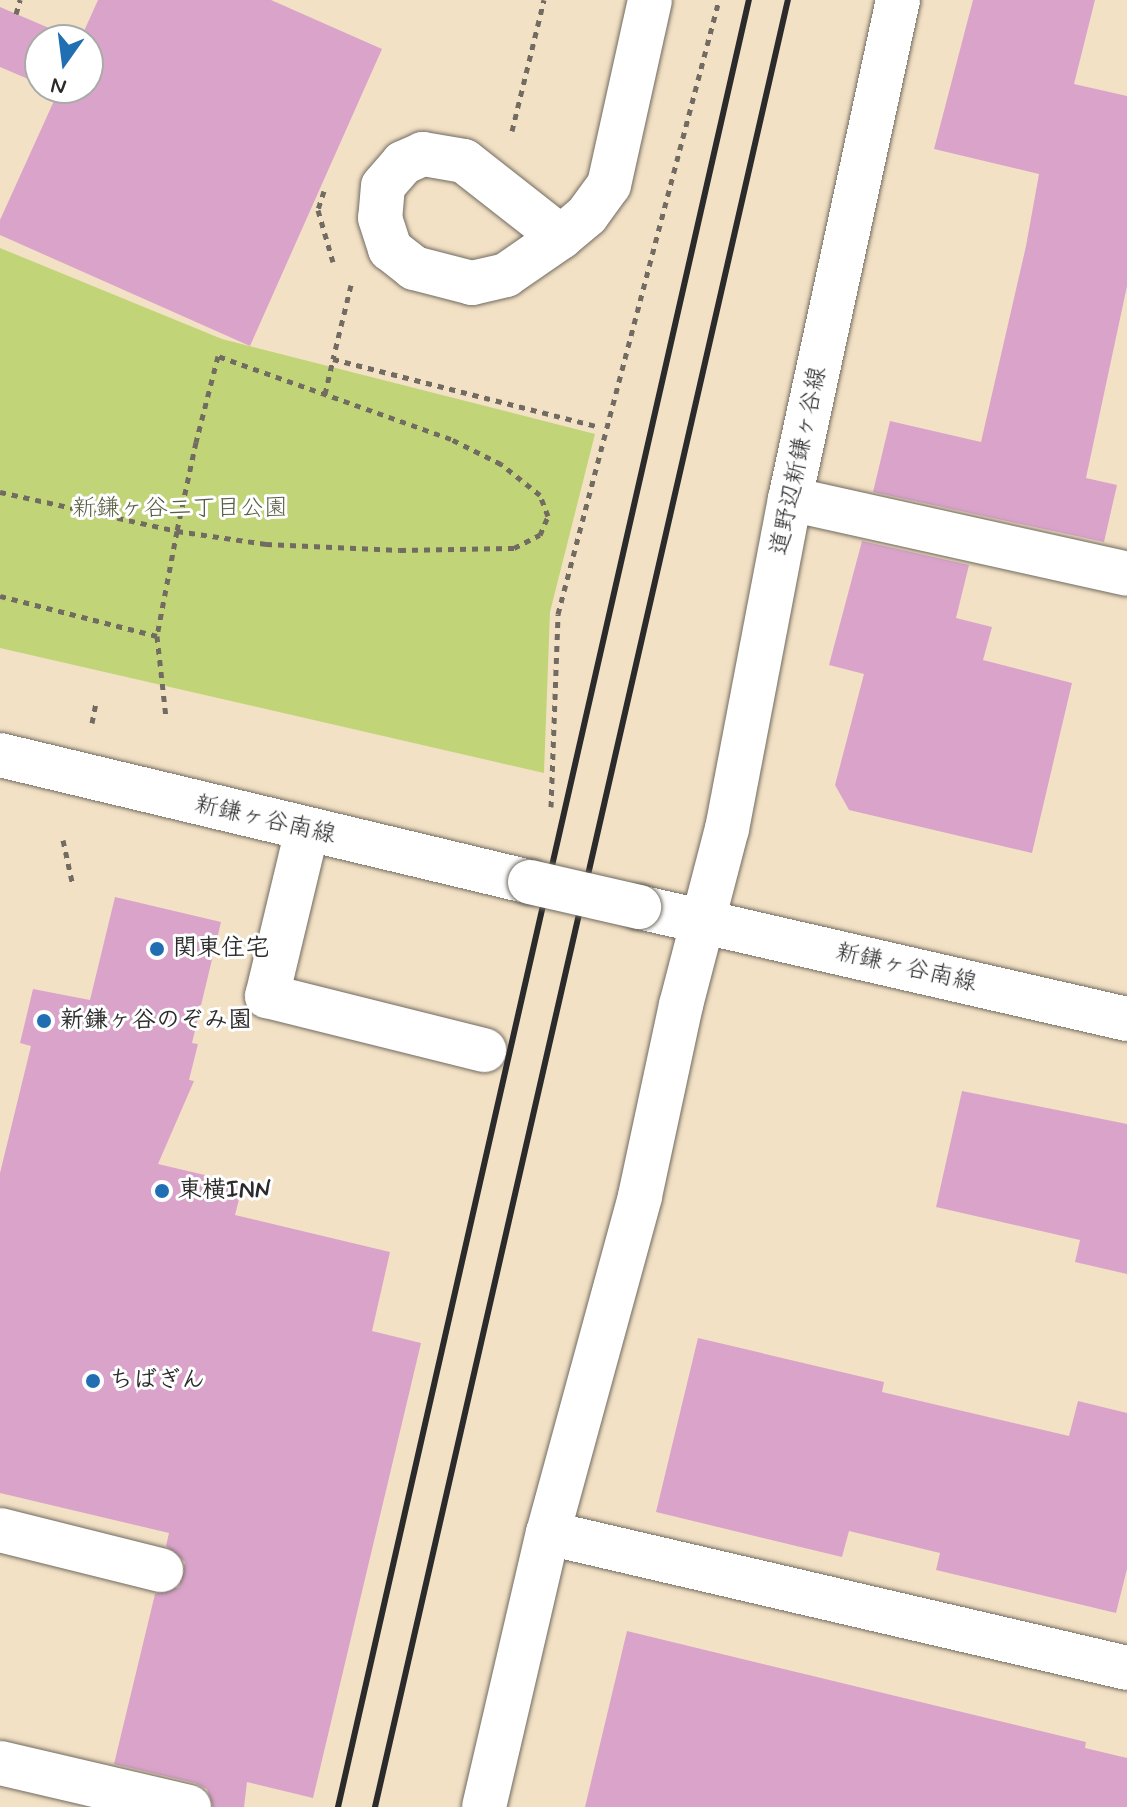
<!DOCTYPE html>
<html>
<head>
<meta charset="utf-8">
<style>
	body { margin:0 }
	#map { position:relative; width:1127px; height:1807px; overflow:hidden; background:#f3e1c5; font-family:Mynerve,"Klee One",sans-serif }
	div>[style] { position:absolute }
	.green>* { inset:0; background:#c1d578 }
	.building>* { inset:0; background:#daa4ca }
	.path>* { height:5px; margin-top:-2.5px; transform-origin:0; background:repeating-linear-gradient(90deg,#716b61 0 6px,transparent 0 12px) }
	.roads { filter:drop-shadow(0 0 2px #716b61) drop-shadow(0 0 2px #716b61) }
	.minor>* { height:44px; margin:-22px; padding:0 22px; transform-origin:22px; border-radius:22px; background:#fff }
	.rail>* { height:6px; margin:-3px; padding:0 3px; transform-origin:3px; border-radius:3px; background:#2b2b2b }
	.bridges { filter:drop-shadow(0 0 2px #716b61) drop-shadow(0 0 2px #716b61) }
	.minor-bridge>* { height:44px; margin:-22px; padding:0 22px; transform-origin:22px; border-radius:22px; background:#fff }
	.dots>* { width:22px; height:22px; translate:-50% -50%; box-sizing:border-box; border:4px solid #fff; border-radius:50% }
	span { translate:-50% -50%; white-space:nowrap; text-align:center; line-height:1.15; -webkit-text-stroke:6px #fff; paint-order:stroke }
	.street-label { font-size:24px; color:#2b2b2b }
	.park-label { font-size:24px; color:#585e42 }
	.poi-label { font-size:24px; color:#2b2b2b; font-weight:700 }
	.left { translate:0 -50%; text-align:left }
	.north { position:absolute; left:24px; top:24px; width:80px; height:80px; box-sizing:border-box; background:#fff; border:2px solid #aaa; border-radius:50%; rotate:194deg; font-size:22px; font-weight:700; line-height:32px; text-align:center; color:#2b2b2b }
	.north::after { content:''; display:block; margin:auto; width:28px; height:36px; background:#1f6fb2; clip-path:polygon(50% 0,100% 100%,50% 72%,0 100%) }
</style>
</head>
<body>
<div id="map">
	<div class="green">
		<div style="clip-path:polygon(0 248px,222px 339px,595px 434px,550px 612px,544px 773px,0 648px)"></div>
	</div>
	<div class="building">
		<div style="clip-path:polygon(98px 0,271px 0,382px 49px,250px 346px,0 235px,0 220px,58px 92px,49px 88px,88px 88px,88px 40px,80px 40px)"></div>
		<div style="clip-path:polygon(973px 0,1095px 0,1074px 84px,1127px 96px,1127px 286px,1086px 478px,1117px 485px,1104px 542px,873px 492px,890px 421px,981px 442px,1026px 246px,1039px 174px,934px 149px)"></div>
		<div style="clip-path:polygon(0 7px,77px 40px,40px 40px,40px 84px,0 67px)"></div>
		<div style="clip-path:polygon(862px 541px,969px 565px,956px 618px,992px 627px,983px 660px,1072px 683px,1032px 853px,849px 810px,835px 785px,864px 674px,829px 665px)"></div>
		<div style="clip-path:polygon(115px 897px,221px 922px,192px 1043px,198px 1044px,189px 1080px,194px 1081px,158px 1164px,243px 1184px,235px 1215px,390px 1252px,372px 1331px,421px 1343px,313px 1798px,247px 1782px,244px 1807px,213px 1807px,207px 1789px,195px 1783px,114px 1764px,155px 1594px,179px 1587px,185px 1562px,166px 1546px,169px 1533px,0 1493px,0 1173px,31px 1046px,20px 1043px,33px 989px,90px 1000px)"></div>
		<div style="clip-path:polygon(962px 1091px,1127px 1124px,1127px 1274px,1075px 1262px,1080px 1240px,936px 1207px)"></div>
		<div style="clip-path:polygon(698px 1338px,884px 1382px,882px 1392px,1069px 1436px,1078px 1401px,1127px 1413px,1127px 1569px,1116px 1613px,936px 1570px,940px 1553px,849px 1531px,842px 1557px,656px 1512px)"></div>
		<div style="clip-path:polygon(627px 1631px,1086px 1742px,1085px 1748px,1127px 1758px,1127px 1807px,585px 1807px)"></div>
	</div>
	<div class="path">
		<div style="left:16px;top:14px;width:15px;rotate:-74deg"></div>
		<div style="left:512px;top:131px;width:135px;rotate:-76.3deg"></div>
		<div style="left:324px;top:191px;width:20px;rotate:108deg"></div>
		<div style="left:318px;top:210px;width:54px;rotate:73.9deg"></div>
		<div style="left:351px;top:285px;width:76px;rotate:103.7deg"></div>
		<div style="left:333px;top:359px;width:271px;rotate:14.3deg"></div>
		<div style="left:325px;top:394px;width:36px;rotate:-77deg"></div>
		<div style="left:0;top:492px;width:181px;rotate:12.4deg"></div>
		<div style="left:177px;top:531px;width:90px;rotate:8.3deg"></div>
		<div style="left:266px;top:544px;width:134px;rotate:2.6deg"></div>
		<div style="left:400px;top:550px;width:114px;rotate:-1deg"></div>
		<div style="left:514px;top:548px;width:29px;rotate:-27deg"></div>
		<div style="left:540px;top:535px;width:21px;rotate:-67deg"></div>
		<div style="left:548px;top:516px;width:22px;rotate:-111deg"></div>
		<div style="left:540px;top:495px;width:50px;rotate:-141.5deg"></div>
		<div style="left:501px;top:464px;width:56px;rotate:-153.4deg"></div>
		<div style="left:451px;top:439px;width:247px;rotate:-160.4deg"></div>
		<div style="left:218px;top:356px;width:89px;rotate:104.3deg"></div>
		<div style="left:196px;top:442px;width:91px;rotate:102.1deg"></div>
		<div style="left:177px;top:531px;width:107px;rotate:100.8deg"></div>
		<div style="left:157px;top:636px;width:162px;rotate:-165.7deg"></div>
		<div style="left:157px;top:636px;width:82px;rotate:83.7deg"></div>
		<div style="left:92px;top:723px;width:21px;rotate:-79deg"></div>
		<div style="left:551px;top:807px;width:193px;rotate:-87.9deg"></div>
		<div style="left:558px;top:614px;width:635px;rotate:-75.31deg"></div>
		<div style="left:63px;top:840px;width:47px;rotate:77.7deg"></div>
	</div>
	<div class="roads">
		<div class="minor">
			<div style="left:561px;top:237px;width:123px;rotate:-141.9deg"></div>
			<div style="left:464px;top:161px;width:42px;rotate:-170.3deg"></div>
			<div style="left:423px;top:154px;width:22px;rotate:156deg"></div>
			<div style="left:403px;top:163px;width:30px;rotate:131deg"></div>
			<div style="left:383px;top:186px;width:32px;rotate:95deg"></div>
			<div style="left:380px;top:218px;width:33px;rotate:72deg"></div>
			<div style="left:390px;top:249px;width:31px;rotate:38deg"></div>
			<div style="left:414px;top:268px;width:60px;rotate:14.5deg"></div>
			<div style="left:472px;top:283px;width:35px;rotate:-13deg"></div>
			<div style="left:506px;top:275px;width:67px;rotate:-34.6deg"></div>
			<div style="left:561px;top:237px;width:34px;rotate:-40deg"></div>
			<div style="left:587px;top:215px;width:37px;rotate:-54deg"></div>
			<div style="left:609px;top:185px;width:189px;rotate:-77.5deg"></div>
			<div style="left:790px;top:499px;width:345px;rotate:12.5deg"></div>
			<div style="left:0;top:755px;width:545px;rotate:13.48deg"></div>
			<div style="left:307px;top:830px;width:171px;rotate:103.5deg"></div>
			<div style="left:267px;top:996px;width:224px;rotate:14deg"></div>
			<div style="left:639px;top:907px;width:501px;rotate:12.93deg"></div>
			<div style="left:0;top:1530px;width:166px;rotate:14deg"></div>
			<div style="left:548px;top:1533px;width:595px;rotate:13.12deg"></div>
			<div style="left:0;top:1763px;width:194px;rotate:13.1deg"></div>
			<div style="left:484px;top:1807px;width:281px;rotate:-76.9deg"></div>
			<div style="left:548px;top:1533px;width:349px;rotate:-74.7deg"></div>
			<div style="left:640px;top:1196px;width:195px;rotate:-77.9deg"></div>
			<div style="left:681px;top:1005px;width:182px;rotate:-75.4deg"></div>
			<div style="left:727px;top:829px;width:336px;rotate:-79.2deg"></div>
			<div style="left:790px;top:499px;width:511px;rotate:-77.79deg"></div>
		</div>
	</div>
	<div class="rail">
		<div style="left:338px;top:1807px;width:1853px;rotate:-77.19deg"></div>
		<div style="left:375px;top:1807px;width:1854px;rotate:-77.13deg"></div>
	</div>
	<div class="bridges">
		<div class="minor-bridge">
			<div style="left:530px;top:882px;width:112px;rotate:12.9deg"></div>
		</div>
	</div>
	<div class="dots">
		<div style="left:157px;top:949px;background:#1f6fb2"></div>
		<div style="left:44px;top:1021px;background:#1f6fb2"></div>
		<div style="left:162px;top:1191px;background:#1f6fb2"></div>
		<div style="left:93px;top:1381px;background:#1f6fb2"></div>
	</div>
	<div class="street-label">
		<span style="left:799px;top:461px;rotate:-78deg">道野辺新鎌ヶ谷線</span>
		<span style="left:265px;top:820px;rotate:13deg">新鎌ヶ谷南線</span>
		<span style="left:906px;top:968px;rotate:13deg">新鎌ヶ谷南線</span>
	</div>
	<div class="park-label">
		<span style="left:180px;top:509px">新鎌ヶ谷二丁目公園</span>
	</div>
	<div class="poi-label">
		<span class="left" style="left:173px;top:949px">関東住宅</span>
		<span class="left" style="left:60px;top:1021px">新鎌ヶ谷のぞみ園</span>
		<span class="left" style="left:178px;top:1191px">東横INN</span>
		<span class="left" style="left:109px;top:1381px">ちばぎん</span>
	</div>
	<div class="north">N</div>
</div>
</body>
</html>
